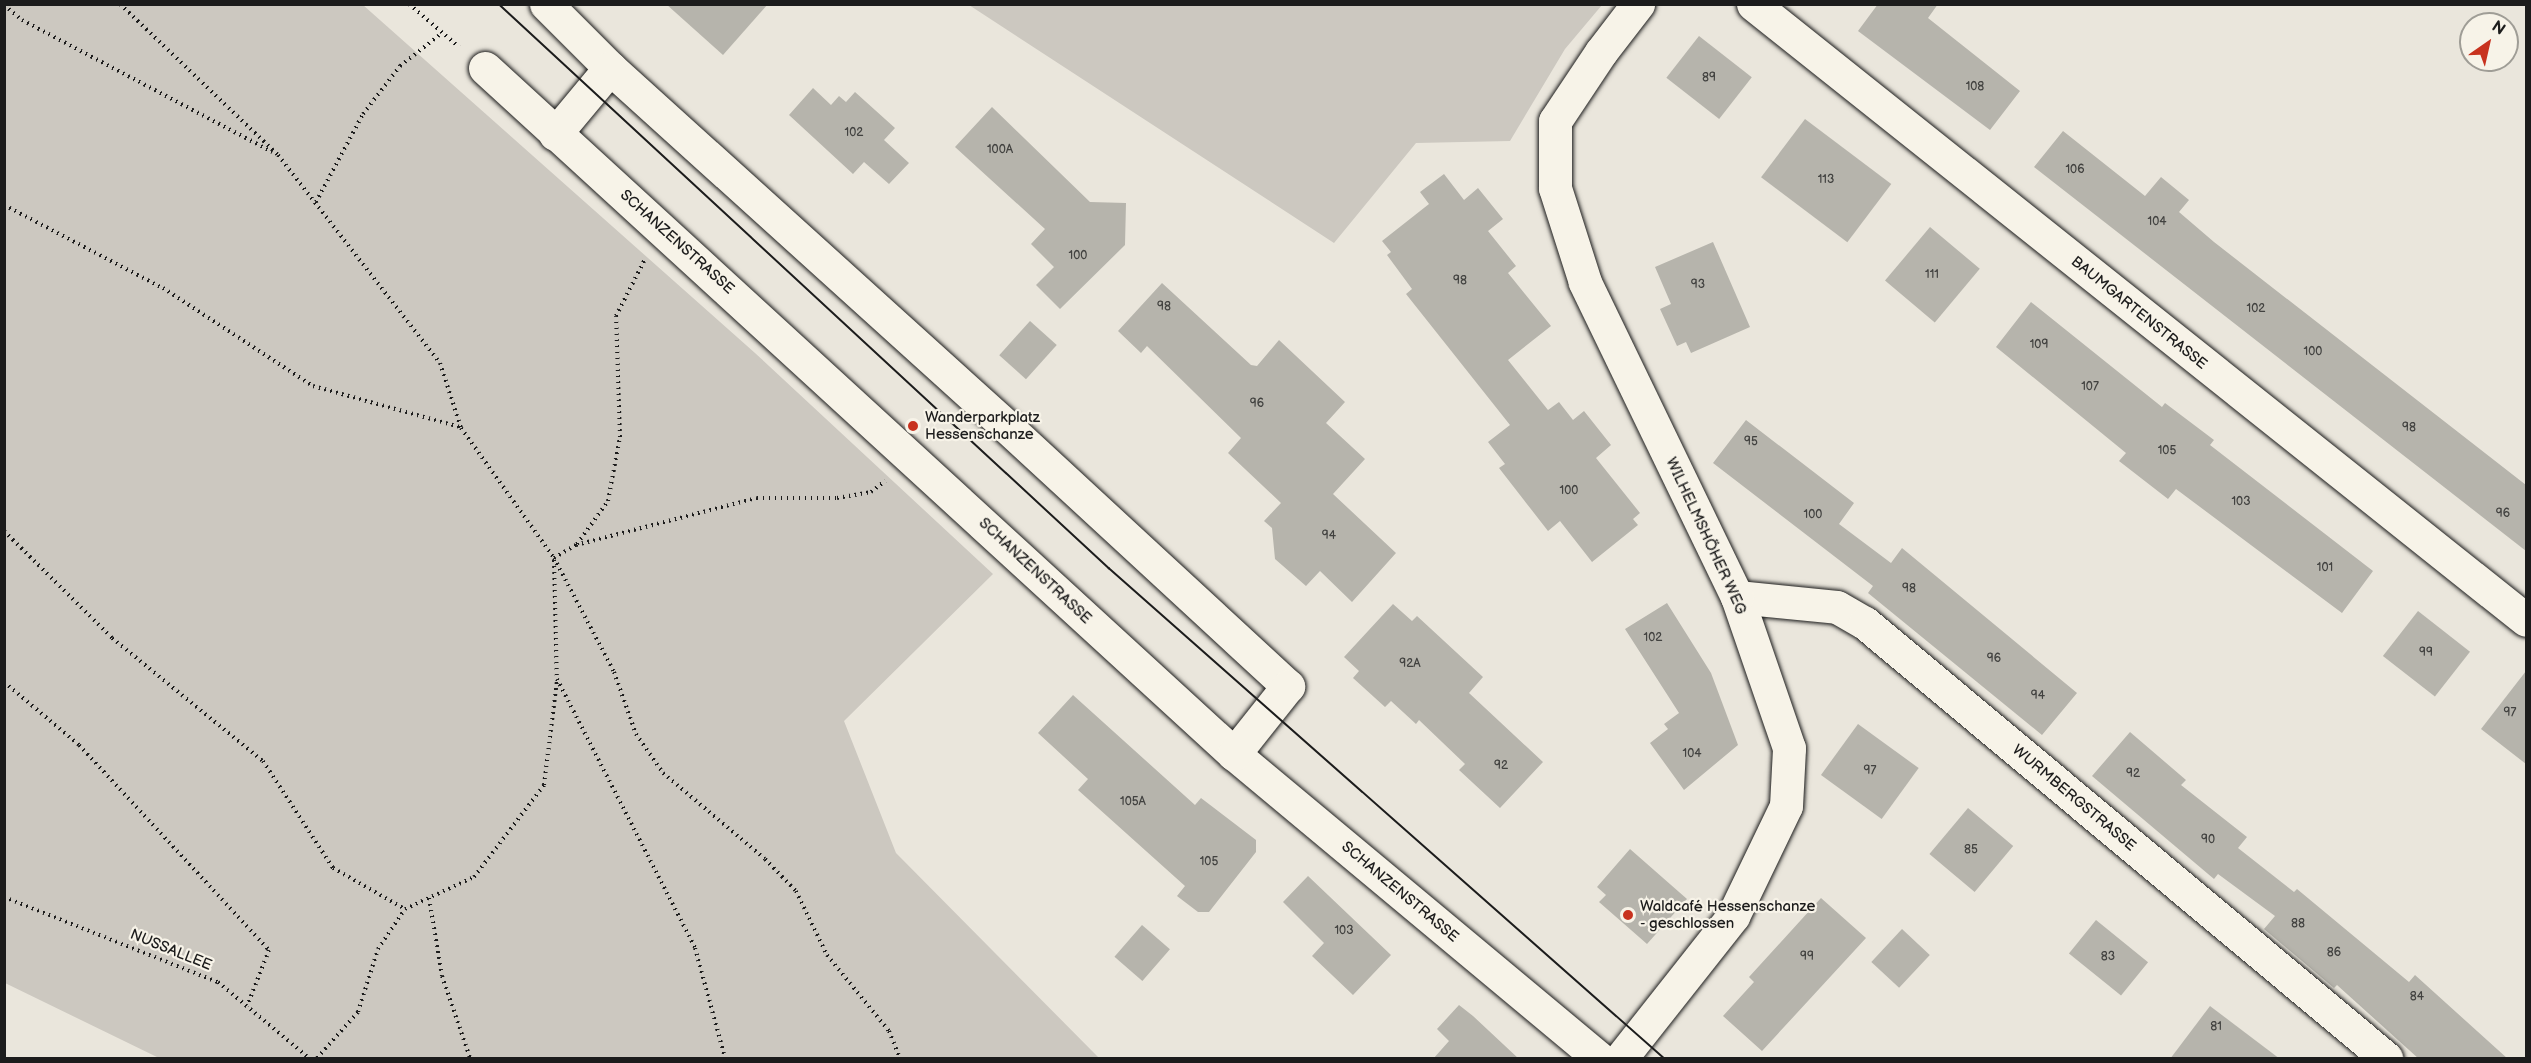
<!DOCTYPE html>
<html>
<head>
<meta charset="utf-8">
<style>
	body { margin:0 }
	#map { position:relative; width:2531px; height:1063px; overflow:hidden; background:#eae6dc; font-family:"Balsamiq Sans",sans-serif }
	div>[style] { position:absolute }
	.green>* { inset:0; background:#ccc8c0 }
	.building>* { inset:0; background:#b6b4ac; transform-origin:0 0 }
	.path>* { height:4px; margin-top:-2px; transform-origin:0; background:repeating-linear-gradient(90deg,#1c1c1c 0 1.5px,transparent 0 6px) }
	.roads { filter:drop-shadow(0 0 2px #1c1c1c) drop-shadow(0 0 2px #1c1c1c) }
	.minor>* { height:33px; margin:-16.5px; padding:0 16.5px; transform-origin:16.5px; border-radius:16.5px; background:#f7f3e8 }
	.tram>* { height:1.5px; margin:-0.75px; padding:0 0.75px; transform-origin:0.75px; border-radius:0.75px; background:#1c1c1c }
	.dots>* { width:16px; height:16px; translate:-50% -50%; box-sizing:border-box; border:3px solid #f7f3e8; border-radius:50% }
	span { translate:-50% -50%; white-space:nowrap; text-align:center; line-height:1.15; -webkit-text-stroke:4.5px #f7f3e8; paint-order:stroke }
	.number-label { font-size:12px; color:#424240 }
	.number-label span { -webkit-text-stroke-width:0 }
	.street-label { font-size:15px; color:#1c1c1c }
	.poi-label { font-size:15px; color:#1c1c1c }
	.left { translate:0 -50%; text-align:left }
	.frame { position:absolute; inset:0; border:6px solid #1c1c1c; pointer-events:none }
	.north { position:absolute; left:2459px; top:12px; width:60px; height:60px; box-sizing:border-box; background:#f7f3e8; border:2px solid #9f9d96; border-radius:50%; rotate:34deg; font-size:16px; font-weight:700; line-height:24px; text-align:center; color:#1c1c1c }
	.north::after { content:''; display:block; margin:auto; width:21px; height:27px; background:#c8321e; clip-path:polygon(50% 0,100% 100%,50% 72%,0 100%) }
</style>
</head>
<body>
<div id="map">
	<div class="green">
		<div style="clip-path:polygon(4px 5px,363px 5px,755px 353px,993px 574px,844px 721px,896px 853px,1099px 1058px,159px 1058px,5px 983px)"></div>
		<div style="clip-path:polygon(969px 5px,1602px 5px,1565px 49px,1510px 141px,1416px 143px,1334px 243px)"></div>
	</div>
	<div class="building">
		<div style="clip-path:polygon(666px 4px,768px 4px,723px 55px)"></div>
		<div style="clip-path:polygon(1878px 4px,1938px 4px,1928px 18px,2020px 91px,1990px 130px,1858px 31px)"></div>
		<div style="left:1699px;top:36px;width:67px;height:53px;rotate:38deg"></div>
		<div style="clip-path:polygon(813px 88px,831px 105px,839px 96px,846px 102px,855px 92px,895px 128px,884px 140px,909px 163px,889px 184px,864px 162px,853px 174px,789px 115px)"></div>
		<div style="clip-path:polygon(992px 107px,1090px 202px,1126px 203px,1125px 245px,1060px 309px,1036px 285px,1054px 267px,1031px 244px,1045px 229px,955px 147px)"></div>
		<div style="left:1805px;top:119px;width:108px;height:73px;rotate:37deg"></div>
		<div style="clip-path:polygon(2063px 131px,2145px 196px,2161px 177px,2189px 200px,2179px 212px,2214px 242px,2526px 485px,2526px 551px,2034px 167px)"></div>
		<div style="clip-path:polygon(1444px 174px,1464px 200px,1478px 188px,1503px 219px,1488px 231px,1516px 266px,1508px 273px,1551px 326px,1508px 360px,1548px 410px,1559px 402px,1573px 420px,1584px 411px,1611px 445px,1596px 458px,1640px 513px,1633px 519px,1638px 525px,1592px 562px,1560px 521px,1548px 531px,1499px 468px,1505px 464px,1488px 442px,1510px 425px,1406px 294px,1412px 289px,1387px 255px,1391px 252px,1382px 241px,1429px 204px,1420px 192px)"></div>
		<div style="left:1930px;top:227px;width:65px;height:70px;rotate:40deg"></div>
		<div style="clip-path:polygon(1713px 242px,1750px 327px,1691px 353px,1686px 342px,1677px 346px,1660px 309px,1671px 304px,1655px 267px)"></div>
		<div style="clip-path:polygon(1162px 283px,1251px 365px,1257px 366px,1279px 340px,1345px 402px,1326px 423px,1365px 459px,1333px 494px,1396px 553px,1352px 602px,1320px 571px,1306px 586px,1275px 559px,1272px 528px,1264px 521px,1281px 503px,1228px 453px,1241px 438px,1147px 346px,1141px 353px,1118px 331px)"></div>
		<div style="clip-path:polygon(2031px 302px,2162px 407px,2165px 403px,2214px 440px,2210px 445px,2373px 571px,2342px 613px,2176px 489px,2168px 499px,2119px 461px,2126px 453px,1996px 347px)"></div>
		<div style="left:1030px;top:321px;width:36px;height:46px;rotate:42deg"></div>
		<div style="clip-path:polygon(1746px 420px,1854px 503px,1839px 524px,1891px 563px,1902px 548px,2077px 693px,2042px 735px,1868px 593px,1873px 586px,1713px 463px)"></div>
		<div style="clip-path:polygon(1667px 603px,1711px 673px,1738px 745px,1684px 790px,1650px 743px,1668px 729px,1664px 724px,1679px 713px,1625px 629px)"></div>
		<div style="clip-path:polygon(1393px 604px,1412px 621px,1417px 616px,1483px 677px,1469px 693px,1543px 762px,1500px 808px,1459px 770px,1465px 764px,1419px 720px,1416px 724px,1391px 701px,1385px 707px,1353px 678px,1359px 671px,1344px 657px)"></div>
		<div style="left:2418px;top:611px;width:66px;height:57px;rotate:38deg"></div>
		<div style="clip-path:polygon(2526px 671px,2526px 764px,2481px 729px)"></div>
		<div style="clip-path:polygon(1073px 695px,1195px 805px,1201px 798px,1256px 840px,1256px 852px,1209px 912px,1198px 912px,1177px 896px,1185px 886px,1078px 790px,1088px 779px,1038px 733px)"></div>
		<div style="left:1858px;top:724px;width:75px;height:63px;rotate:36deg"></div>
		<div style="clip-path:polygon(2130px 732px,2186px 780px,2181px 785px,2247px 837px,2238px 848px,2294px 892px,2297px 889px,2409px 982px,2415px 975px,2508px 1059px,2419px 1059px,2337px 985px,2334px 988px,2264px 929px,2275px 916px,2218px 874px,2214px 879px,2092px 776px)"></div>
		<div style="left:1968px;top:808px;width:59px;height:60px;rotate:40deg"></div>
		<div style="clip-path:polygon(1630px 849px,1687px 899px,1647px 944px,1599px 902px,1606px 895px,1597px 887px)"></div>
		<div style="clip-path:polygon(1308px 876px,1391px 955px,1353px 995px,1312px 956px,1324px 943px,1283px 902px)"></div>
		<div style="clip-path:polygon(1821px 898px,1866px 938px,1762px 1051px,1723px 1016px,1754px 982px,1749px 977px)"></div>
		<div style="left:2096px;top:920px;width:67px;height:43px;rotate:39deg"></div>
		<div style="left:1142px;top:925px;width:37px;height:42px;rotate:41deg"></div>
		<div style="left:1902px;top:929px;width:38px;height:45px;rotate:43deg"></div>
		<div style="clip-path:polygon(1459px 1005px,1473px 1016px,1519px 1059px,1433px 1059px,1449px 1041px,1437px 1029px)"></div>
		<div style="clip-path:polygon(2210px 1006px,2280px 1059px,2170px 1059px)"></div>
	</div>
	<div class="path">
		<div style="left:120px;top:4px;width:219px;rotate:43.7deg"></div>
		<div style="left:278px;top:155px;width:264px;rotate:52.1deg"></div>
		<div style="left:440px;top:363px;width:68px;rotate:72.1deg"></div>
		<div style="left:461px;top:428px;width:160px;rotate:54.4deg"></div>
		<div style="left:554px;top:558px;width:129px;rotate:62.2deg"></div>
		<div style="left:614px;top:672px;width:66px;rotate:70.5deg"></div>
		<div style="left:636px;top:734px;width:47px;rotate:55.3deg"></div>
		<div style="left:663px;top:773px;width:133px;rotate:40.1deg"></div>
		<div style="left:765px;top:859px;width:45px;rotate:45.9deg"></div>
		<div style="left:796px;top:891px;width:71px;rotate:64.2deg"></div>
		<div style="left:827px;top:955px;width:98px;rotate:50.8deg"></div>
		<div style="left:889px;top:1031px;width:29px;rotate:68deg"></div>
		<div style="left:409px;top:4px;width:66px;rotate:40.7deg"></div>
		<div style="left:4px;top:5px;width:23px;rotate:40deg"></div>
		<div style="left:22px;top:20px;width:283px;rotate:27.8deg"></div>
		<div style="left:316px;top:202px;width:100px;rotate:-61.9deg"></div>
		<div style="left:363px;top:114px;width:61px;rotate:-52.4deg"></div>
		<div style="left:400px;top:66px;width:53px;rotate:-38.2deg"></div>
		<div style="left:4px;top:205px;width:179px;rotate:27.6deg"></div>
		<div style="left:163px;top:288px;width:179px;rotate:33.2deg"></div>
		<div style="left:313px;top:386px;width:153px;rotate:15.6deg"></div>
		<div style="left:4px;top:531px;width:152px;rotate:44.7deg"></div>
		<div style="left:112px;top:638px;width:195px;rotate:39.2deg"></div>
		<div style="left:263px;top:761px;width:128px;rotate:56.8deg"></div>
		<div style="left:333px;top:868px;width:83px;rotate:29.7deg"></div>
		<div style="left:577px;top:544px;width:53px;rotate:-54.2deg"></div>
		<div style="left:608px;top:501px;width:65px;rotate:-79.4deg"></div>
		<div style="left:620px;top:437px;width:121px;rotate:-91.9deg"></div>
		<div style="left:616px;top:316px;width:62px;rotate:-63deg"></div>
		<div style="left:554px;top:558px;width:26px;rotate:-31deg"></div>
		<div style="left:576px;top:545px;width:187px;rotate:-14.6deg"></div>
		<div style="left:757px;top:498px;width:80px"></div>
		<div style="left:837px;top:498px;width:35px;rotate:-10deg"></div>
		<div style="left:871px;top:492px;width:18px;rotate:-38deg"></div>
		<div style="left:554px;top:560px;width:119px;rotate:88.6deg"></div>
		<div style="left:557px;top:679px;width:302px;rotate:62.8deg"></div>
		<div style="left:695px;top:948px;width:114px;rotate:74.7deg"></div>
		<div style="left:4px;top:682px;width:98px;rotate:40deg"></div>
		<div style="left:79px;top:745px;width:280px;rotate:47.2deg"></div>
		<div style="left:269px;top:950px;width:60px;rotate:111.4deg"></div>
		<div style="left:4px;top:897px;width:230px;rotate:21.7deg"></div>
		<div style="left:218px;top:982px;width:119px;rotate:39.9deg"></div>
		<div style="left:429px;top:898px;width:79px;rotate:80.5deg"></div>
		<div style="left:442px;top:976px;width:87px;rotate:71.1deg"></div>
		<div style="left:317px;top:1058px;width:62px;rotate:-48.3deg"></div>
		<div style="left:358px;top:1012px;width:66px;rotate:-72.4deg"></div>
		<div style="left:378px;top:949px;width:48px;rotate:-56deg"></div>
		<div style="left:405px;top:909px;width:76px;rotate:-24.9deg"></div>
		<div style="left:474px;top:877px;width:116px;rotate:-52.7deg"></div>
		<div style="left:544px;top:785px;width:105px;rotate:-82.9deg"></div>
	</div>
	<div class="roads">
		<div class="minor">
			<div style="left:546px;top:4px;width:91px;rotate:45deg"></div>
			<div style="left:1753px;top:4px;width:988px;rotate:38.55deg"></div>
			<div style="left:485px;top:68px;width:1016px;rotate:42.49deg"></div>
			<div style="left:1234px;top:754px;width:475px;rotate:39.8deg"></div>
			<div style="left:555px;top:134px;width:86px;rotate:-50.2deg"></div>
			<div style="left:610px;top:68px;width:534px;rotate:42.11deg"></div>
			<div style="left:1006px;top:426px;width:384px;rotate:42.7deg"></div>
			<div style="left:1288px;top:686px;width:87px;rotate:128.5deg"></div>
			<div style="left:1737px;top:597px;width:100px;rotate:5.7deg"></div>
			<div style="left:1837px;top:607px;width:32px;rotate:30deg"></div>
			<div style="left:1865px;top:623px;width:679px;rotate:39.86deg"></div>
			<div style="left:1621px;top:1058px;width:181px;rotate:-51.7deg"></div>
			<div style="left:1733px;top:916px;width:122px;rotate:-64.3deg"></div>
			<div style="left:1786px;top:806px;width:58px;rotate:-87deg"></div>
			<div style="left:1789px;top:748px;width:160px;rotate:-109deg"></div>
			<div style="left:1737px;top:597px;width:350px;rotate:-115.8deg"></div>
			<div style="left:1585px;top:282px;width:99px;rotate:-107.7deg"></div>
			<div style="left:1555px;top:188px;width:67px;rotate:-90deg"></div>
			<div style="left:1555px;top:121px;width:83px;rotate:-56.3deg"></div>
			<div style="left:1601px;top:52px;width:61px;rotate:-52.4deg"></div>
		</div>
	</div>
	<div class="tram">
		<div style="left:499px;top:4px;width:831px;rotate:42.76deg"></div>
		<div style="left:1109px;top:568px;width:740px;rotate:41.44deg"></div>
	</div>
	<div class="dots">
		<div style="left:913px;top:426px;background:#c8321e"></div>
		<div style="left:1628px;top:915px;background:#c8321e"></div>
	</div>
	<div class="number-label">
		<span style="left:1709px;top:78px">89</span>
		<span style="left:1975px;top:87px">108</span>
		<span style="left:854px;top:133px">102</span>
		<span style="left:1000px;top:150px">100A</span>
		<span style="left:2075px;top:170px">106</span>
		<span style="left:1826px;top:180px">113</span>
		<span style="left:2157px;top:222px">104</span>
		<span style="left:1078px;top:256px">100</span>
		<span style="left:1932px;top:275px">111</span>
		<span style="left:1460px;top:281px">98</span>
		<span style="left:1698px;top:285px">93</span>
		<span style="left:1164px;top:307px">98</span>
		<span style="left:2256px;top:309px">102</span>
		<span style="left:2039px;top:345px">109</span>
		<span style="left:2313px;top:352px">100</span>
		<span style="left:2090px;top:387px">107</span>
		<span style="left:1257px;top:404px">96</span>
		<span style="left:2409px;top:428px">98</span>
		<span style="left:1751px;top:442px">95</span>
		<span style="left:2167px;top:451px">105</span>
		<span style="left:1569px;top:491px">100</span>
		<span style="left:2241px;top:502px">103</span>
		<span style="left:2503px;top:514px">96</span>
		<span style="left:1813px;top:515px">100</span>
		<span style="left:1329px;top:536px">94</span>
		<span style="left:2325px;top:568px">101</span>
		<span style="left:1909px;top:589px">98</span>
		<span style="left:1653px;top:638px">102</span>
		<span style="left:2426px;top:653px">99</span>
		<span style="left:1994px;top:659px">96</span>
		<span style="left:1410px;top:664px">92A</span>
		<span style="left:2038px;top:696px">94</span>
		<span style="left:2510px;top:713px">97</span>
		<span style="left:1692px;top:754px">104</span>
		<span style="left:1501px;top:766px">92</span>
		<span style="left:1870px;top:771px">97</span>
		<span style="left:2133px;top:774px">92</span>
		<span style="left:1133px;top:802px">105A</span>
		<span style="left:2208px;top:840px">90</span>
		<span style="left:1971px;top:850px">85</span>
		<span style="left:1209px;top:862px">105</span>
		<span style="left:2298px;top:924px">88</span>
		<span style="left:1344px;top:931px">103</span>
		<span style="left:2334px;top:953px">86</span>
		<span style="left:1807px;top:957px">99</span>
		<span style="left:2108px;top:957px">83</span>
		<span style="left:2417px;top:997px">84</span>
		<span style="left:2216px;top:1027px">81</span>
	</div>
	<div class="street-label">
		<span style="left:677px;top:242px;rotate:42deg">SCHANZENSTRASSE</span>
		<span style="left:2139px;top:313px;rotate:39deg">BAUMGARTENSTRASSE</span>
		<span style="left:1706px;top:536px;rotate:65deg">WILHELMSHÖHER WEG</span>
		<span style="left:1035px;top:571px;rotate:43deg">SCHANZENSTRASSE</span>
		<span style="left:2074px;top:798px;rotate:40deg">WURMBERGSTRASSE</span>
		<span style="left:1400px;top:892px;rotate:40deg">SCHANZENSTRASSE</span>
		<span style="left:171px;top:950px;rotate:22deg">NUSSALLEE</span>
	</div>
	<div class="poi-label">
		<span class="left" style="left:925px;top:426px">Wanderparkplatz<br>Hessenschanze</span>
		<span class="left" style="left:1640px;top:915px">Waldcafé Hessenschanze<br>- geschlossen</span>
	</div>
	<div class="frame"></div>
	<div class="north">N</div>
</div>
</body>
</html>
